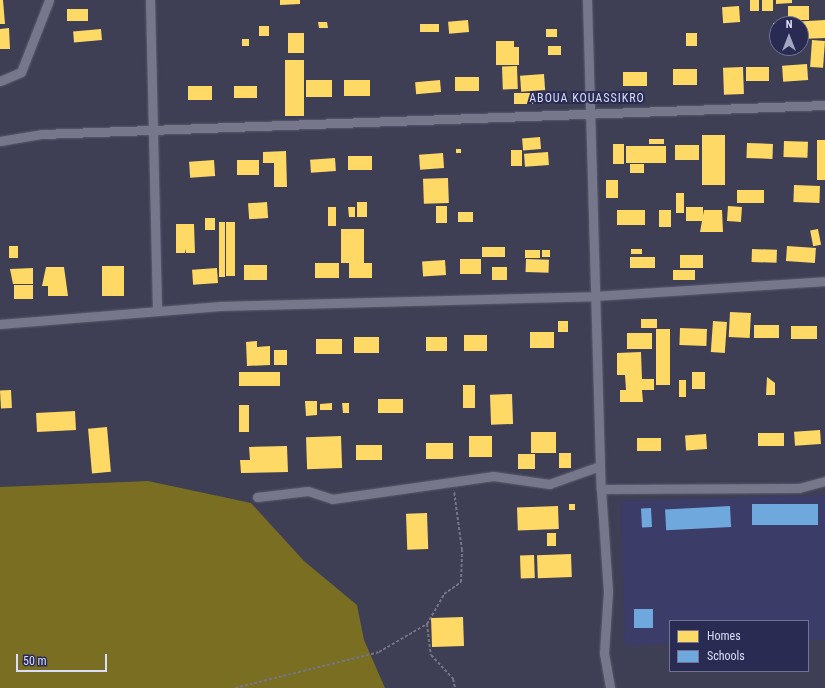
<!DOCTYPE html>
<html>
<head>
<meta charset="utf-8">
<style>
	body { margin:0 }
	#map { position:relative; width:825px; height:688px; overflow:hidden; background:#3e3e54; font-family:"Roboto Condensed",sans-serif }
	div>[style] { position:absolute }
	.built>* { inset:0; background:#3b3c68 }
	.forest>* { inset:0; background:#796e21 }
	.homes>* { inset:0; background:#ffd966; transform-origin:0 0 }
	.schools>* { inset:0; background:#6fa8dc; transform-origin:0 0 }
	.path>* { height:2px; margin-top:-1px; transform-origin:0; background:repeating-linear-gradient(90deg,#757587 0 3px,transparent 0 5px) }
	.roads { filter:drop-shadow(0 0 1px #5b5b6f) drop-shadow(0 0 1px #5b5b6f) }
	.minor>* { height:9px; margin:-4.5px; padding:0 4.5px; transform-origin:4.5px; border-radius:4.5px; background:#76778a }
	span { translate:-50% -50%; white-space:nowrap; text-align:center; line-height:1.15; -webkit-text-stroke:4px #2a2b53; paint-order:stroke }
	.quarter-label { font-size:12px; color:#dbdef8; letter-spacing:1px }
	.legend { position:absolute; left:669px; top:620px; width:140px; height:52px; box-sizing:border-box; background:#2a2b53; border:1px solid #717395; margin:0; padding:5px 7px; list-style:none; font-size:12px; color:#dbdef8 }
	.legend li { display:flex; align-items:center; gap:8px; height:20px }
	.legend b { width:20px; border:1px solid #717395 }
	.north { position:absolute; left:769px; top:16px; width:40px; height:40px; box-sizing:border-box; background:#2a2b53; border:1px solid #717395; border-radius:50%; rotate:0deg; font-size:11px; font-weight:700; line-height:16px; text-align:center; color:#dbdef8 }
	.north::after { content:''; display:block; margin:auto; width:14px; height:18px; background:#a4a6bf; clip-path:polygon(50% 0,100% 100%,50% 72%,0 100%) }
	.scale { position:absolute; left:16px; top:654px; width:91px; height:18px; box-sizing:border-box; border:2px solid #dbdef8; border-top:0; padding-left:5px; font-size:12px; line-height:14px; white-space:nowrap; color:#dbdef8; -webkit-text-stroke:3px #2a2b53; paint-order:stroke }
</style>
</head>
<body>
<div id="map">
	<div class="built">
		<div style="clip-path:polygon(825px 495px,825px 640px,808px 640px,808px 621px,670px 621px,670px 644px,625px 645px,621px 501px)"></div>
	</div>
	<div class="forest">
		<div style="clip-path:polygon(148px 481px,251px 503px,304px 561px,357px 605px,364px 640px,385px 688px,0 688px,0 487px)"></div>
	</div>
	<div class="homes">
		<div style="clip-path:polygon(0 0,3px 0,5px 24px,0 24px)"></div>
		<div style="clip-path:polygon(280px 0,300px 0,300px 4px,280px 5px)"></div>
		<div style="left:750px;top:0;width:9px;height:11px"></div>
		<div style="left:762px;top:0;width:11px;height:11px"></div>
		<div style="clip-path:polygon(776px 0,792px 0,792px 3px,776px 4px)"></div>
		<div style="left:739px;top:6px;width:16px;height:17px;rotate:86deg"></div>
		<div style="left:809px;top:6px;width:14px;height:21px;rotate:90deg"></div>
		<div style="left:67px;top:9px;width:21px;height:12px"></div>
		<div style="left:468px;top:20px;width:12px;height:20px;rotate:85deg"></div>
		<div style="clip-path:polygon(825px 20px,825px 38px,801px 39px,801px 24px,777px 24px,774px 48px,773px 23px)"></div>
		<div style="clip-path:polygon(318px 22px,327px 22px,328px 28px,319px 28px)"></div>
		<div style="left:420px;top:24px;width:19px;height:8px"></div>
		<div style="left:259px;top:26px;width:10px;height:10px"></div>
		<div style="clip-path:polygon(9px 28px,10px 49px,0 49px,0 29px)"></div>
		<div style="left:101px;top:29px;width:11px;height:28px;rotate:85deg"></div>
		<div style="left:557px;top:29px;width:8px;height:11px;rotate:90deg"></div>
		<div style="left:288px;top:33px;width:16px;height:20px"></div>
		<div style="left:686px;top:33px;width:11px;height:13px"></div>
		<div style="left:242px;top:39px;width:7px;height:7px"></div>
		<div style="left:812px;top:40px;width:13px;height:27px;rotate:4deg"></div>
		<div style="clip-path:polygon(496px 41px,514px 41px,514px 47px,519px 47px,519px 65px,496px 65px)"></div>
		<div style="left:561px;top:46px;width:9px;height:13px;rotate:90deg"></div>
		<div style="left:285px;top:60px;width:19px;height:56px"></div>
		<div style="left:807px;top:64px;width:16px;height:25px;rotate:86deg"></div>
		<div style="left:517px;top:66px;width:23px;height:15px;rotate:88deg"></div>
		<div style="left:743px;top:67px;width:27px;height:20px;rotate:88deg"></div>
		<div style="left:769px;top:67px;width:14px;height:23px;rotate:90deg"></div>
		<div style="left:673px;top:69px;width:24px;height:16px"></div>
		<div style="left:647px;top:72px;width:14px;height:24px;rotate:90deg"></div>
		<div style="left:544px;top:74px;width:16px;height:24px;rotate:86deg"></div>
		<div style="left:455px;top:77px;width:24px;height:14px"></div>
		<div style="left:306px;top:80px;width:26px;height:17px"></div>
		<div style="left:344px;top:80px;width:26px;height:16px"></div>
		<div style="left:440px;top:80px;width:12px;height:25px;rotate:85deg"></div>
		<div style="left:188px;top:86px;width:24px;height:14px"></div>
		<div style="left:234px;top:86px;width:23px;height:12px"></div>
		<div style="left:514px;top:93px;width:21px;height:11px"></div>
		<div style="left:702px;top:135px;width:23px;height:50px"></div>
		<div style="left:540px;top:137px;width:12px;height:18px;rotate:85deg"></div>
		<div style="left:649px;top:139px;width:15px;height:5px"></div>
		<div style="left:817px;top:140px;width:8px;height:40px"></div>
		<div style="left:784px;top:141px;width:24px;height:16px;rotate:2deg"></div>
		<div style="left:747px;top:143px;width:26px;height:15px;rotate:2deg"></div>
		<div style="left:613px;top:144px;width:11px;height:20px"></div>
		<div style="left:675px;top:145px;width:24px;height:15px"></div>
		<div style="left:626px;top:146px;width:40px;height:17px"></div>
		<div style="left:456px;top:149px;width:5px;height:4px"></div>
		<div style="left:511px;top:150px;width:11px;height:16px"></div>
		<div style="clip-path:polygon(286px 151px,287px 187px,274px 187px,274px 163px,263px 163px,263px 152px)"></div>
		<div style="left:548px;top:152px;width:13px;height:24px;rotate:86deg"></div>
		<div style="left:443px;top:153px;width:15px;height:24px;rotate:86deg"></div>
		<div style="left:372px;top:156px;width:14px;height:24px;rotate:90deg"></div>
		<div style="left:335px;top:158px;width:13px;height:25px;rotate:86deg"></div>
		<div style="left:214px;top:160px;width:16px;height:25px;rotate:86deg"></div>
		<div style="left:237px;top:160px;width:22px;height:15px"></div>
		<div style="left:630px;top:164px;width:14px;height:9px"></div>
		<div style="left:448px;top:178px;width:25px;height:25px;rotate:88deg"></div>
		<div style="left:606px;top:180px;width:12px;height:18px"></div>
		<div style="left:794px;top:185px;width:26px;height:17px;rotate:2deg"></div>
		<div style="left:737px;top:190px;width:27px;height:13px"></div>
		<div style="left:676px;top:193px;width:8px;height:20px"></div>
		<div style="left:267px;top:202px;width:16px;height:19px;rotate:86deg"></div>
		<div style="left:357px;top:202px;width:10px;height:15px"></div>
		<div style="left:436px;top:206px;width:11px;height:17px"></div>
		<div style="left:728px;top:206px;width:14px;height:15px;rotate:4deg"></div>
		<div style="left:328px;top:207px;width:8px;height:19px"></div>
		<div style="clip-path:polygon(348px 207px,355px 207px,355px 217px,349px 217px)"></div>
		<div style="left:686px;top:207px;width:17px;height:14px"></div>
		<div style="left:617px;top:210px;width:28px;height:15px"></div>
		<div style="left:659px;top:210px;width:12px;height:17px"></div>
		<div style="clip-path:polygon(704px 210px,722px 210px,723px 232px,700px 232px)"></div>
		<div style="left:458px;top:212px;width:15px;height:10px"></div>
		<div style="left:205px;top:218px;width:10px;height:12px"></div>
		<div style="left:219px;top:222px;width:6px;height:55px"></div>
		<div style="left:226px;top:222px;width:9px;height:54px"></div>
		<div style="clip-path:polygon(176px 224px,194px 224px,195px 253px,186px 253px,186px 249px,185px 253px,176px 253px)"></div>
		<div style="left:341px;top:229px;width:23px;height:34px"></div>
		<div style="left:818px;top:229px;width:16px;height:8px;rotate:79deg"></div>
		<div style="left:9px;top:246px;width:9px;height:12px"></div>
		<div style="left:787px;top:246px;width:29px;height:15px;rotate:4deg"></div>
		<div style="left:482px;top:247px;width:23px;height:10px"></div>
		<div style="left:631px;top:249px;width:11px;height:5px"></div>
		<div style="left:752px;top:249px;width:25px;height:13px;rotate:2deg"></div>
		<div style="left:525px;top:250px;width:15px;height:8px"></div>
		<div style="left:542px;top:250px;width:8px;height:7px"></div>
		<div style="left:680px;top:255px;width:23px;height:13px"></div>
		<div style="left:655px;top:257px;width:11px;height:25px;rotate:90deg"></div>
		<div style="left:481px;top:259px;width:15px;height:21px;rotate:90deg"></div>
		<div style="left:526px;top:259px;width:23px;height:13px;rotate:2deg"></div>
		<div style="left:445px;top:260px;width:15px;height:23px;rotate:86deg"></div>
		<div style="left:339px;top:263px;width:15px;height:24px;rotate:90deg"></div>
		<div style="left:349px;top:263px;width:23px;height:15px"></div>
		<div style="left:267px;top:265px;width:15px;height:23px;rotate:90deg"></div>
		<div style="left:102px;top:266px;width:22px;height:30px"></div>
		<div style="clip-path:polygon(46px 267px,64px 267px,68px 296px,48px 296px,48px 286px,42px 286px)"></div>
		<div style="left:507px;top:267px;width:13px;height:15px;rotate:90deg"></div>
		<div style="clip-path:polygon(33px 268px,33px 284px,13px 284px,10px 269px)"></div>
		<div style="left:217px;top:268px;width:15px;height:25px;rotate:86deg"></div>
		<div style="left:673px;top:270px;width:22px;height:10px"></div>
		<div style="left:14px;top:285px;width:19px;height:14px"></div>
		<div style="left:730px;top:312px;width:21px;height:25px;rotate:3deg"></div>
		<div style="left:641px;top:319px;width:16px;height:9px"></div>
		<div style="left:558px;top:321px;width:10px;height:11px"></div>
		<div style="left:713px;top:321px;width:14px;height:31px;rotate:4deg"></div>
		<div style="left:754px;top:325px;width:25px;height:13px"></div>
		<div style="left:791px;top:326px;width:26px;height:13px"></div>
		<div style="left:680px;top:328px;width:27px;height:17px;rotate:2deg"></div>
		<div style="left:656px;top:329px;width:14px;height:56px"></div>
		<div style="left:554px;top:332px;width:16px;height:24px;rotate:90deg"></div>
		<div style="left:627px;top:333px;width:25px;height:16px"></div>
		<div style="left:464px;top:335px;width:23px;height:16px"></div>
		<div style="left:379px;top:337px;width:16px;height:25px;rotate:90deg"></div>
		<div style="left:426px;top:337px;width:21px;height:14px"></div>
		<div style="left:316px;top:339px;width:26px;height:15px"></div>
		<div style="clip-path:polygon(257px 341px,257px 347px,270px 346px,270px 365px,247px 366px,246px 342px)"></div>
		<div style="left:274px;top:350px;width:13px;height:15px"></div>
		<div style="clip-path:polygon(641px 352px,642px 379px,654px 379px,654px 390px,642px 390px,643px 402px,620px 402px,620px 390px,626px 390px,625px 375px,617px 375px,617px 353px)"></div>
		<div style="left:280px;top:372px;width:14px;height:41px;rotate:90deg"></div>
		<div style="left:692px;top:372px;width:13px;height:17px"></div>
		<div style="clip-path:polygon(767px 377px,775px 383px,775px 395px,766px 395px)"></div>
		<div style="left:679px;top:380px;width:7px;height:17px"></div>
		<div style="left:475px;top:385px;width:23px;height:12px;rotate:90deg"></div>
		<div style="left:11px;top:390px;width:18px;height:11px;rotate:87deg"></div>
		<div style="left:512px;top:394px;width:30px;height:22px;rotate:88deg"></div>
		<div style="left:378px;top:399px;width:25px;height:14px"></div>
		<div style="clip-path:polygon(305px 401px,317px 401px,317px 415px,306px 416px)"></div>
		<div style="clip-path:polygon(332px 403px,332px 410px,320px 410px,320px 404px)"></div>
		<div style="clip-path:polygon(342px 403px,349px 403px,349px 413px,343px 413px)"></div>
		<div style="left:239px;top:405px;width:10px;height:27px"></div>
		<div style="left:75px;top:411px;width:19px;height:39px;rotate:87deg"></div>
		<div style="left:107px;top:427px;width:45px;height:19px;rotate:85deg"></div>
		<div style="left:820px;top:430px;width:14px;height:26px;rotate:86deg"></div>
		<div style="left:531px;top:432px;width:25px;height:21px"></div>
		<div style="left:784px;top:433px;width:13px;height:26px;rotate:90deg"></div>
		<div style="left:706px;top:434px;width:15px;height:21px;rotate:86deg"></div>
		<div style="left:341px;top:436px;width:32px;height:35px;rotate:88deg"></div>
		<div style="left:469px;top:436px;width:23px;height:21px"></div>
		<div style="left:637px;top:438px;width:24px;height:13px"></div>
		<div style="left:453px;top:443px;width:16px;height:27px;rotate:90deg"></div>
		<div style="left:382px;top:445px;width:15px;height:26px;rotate:90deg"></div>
		<div style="clip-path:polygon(287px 446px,288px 472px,241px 473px,240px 460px,250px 460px,249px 447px)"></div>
		<div style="left:559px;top:453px;width:12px;height:15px"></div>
		<div style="left:535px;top:454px;width:15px;height:17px;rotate:90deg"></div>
		<div style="left:569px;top:504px;width:6px;height:6px"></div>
		<div style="left:558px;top:506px;width:23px;height:41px;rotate:88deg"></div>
		<div style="left:427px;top:513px;width:36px;height:21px;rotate:88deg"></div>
		<div style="left:547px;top:533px;width:9px;height:13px"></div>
		<div style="left:571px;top:554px;width:23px;height:34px;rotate:88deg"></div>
		<div style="left:534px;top:555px;width:23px;height:14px;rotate:88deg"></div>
		<div style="left:463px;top:617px;width:29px;height:32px;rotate:88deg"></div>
	</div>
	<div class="schools">
		<div style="left:818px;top:504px;width:21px;height:66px;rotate:90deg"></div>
		<div style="left:730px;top:506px;width:21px;height:65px;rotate:87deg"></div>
		<div style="left:651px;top:508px;width:19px;height:10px;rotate:87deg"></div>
		<div style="left:634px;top:609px;width:19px;height:19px"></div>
	</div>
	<div class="path">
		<div style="left:427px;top:624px;width:31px;rotate:83deg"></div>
		<div style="left:431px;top:655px;width:33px;rotate:47deg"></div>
		<div style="left:453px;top:679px;width:9px;rotate:77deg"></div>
		<div style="left:235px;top:688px;width:148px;rotate:-14deg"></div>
		<div style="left:379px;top:652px;width:56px;rotate:-30.3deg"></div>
		<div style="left:427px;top:624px;width:34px;rotate:-60deg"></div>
		<div style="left:444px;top:594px;width:21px;rotate:-35deg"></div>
		<div style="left:461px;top:582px;width:32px;rotate:-88deg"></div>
		<div style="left:462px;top:550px;width:60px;rotate:-97.7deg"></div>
	</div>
	<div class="roads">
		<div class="minor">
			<div style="left:150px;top:0;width:311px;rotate:88.7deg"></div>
			<div style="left:587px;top:0;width:489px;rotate:88.4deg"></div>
			<div style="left:601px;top:489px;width:102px;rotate:86.1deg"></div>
			<div style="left:608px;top:591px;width:62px;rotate:93.7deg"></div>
			<div style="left:604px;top:653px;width:36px;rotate:80deg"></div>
			<div style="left:0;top:81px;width:23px;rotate:-23deg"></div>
			<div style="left:21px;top:72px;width:77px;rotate:-68.7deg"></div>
			<div style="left:0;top:141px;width:43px;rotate:-9.5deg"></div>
			<div style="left:42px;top:134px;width:784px;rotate:-2.12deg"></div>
			<div style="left:0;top:324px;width:221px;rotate:-4.7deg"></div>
			<div style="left:220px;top:306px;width:375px;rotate:-1.5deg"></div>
			<div style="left:595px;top:296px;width:230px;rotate:-3.7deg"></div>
			<div style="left:601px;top:489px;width:198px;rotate:-0.3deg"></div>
			<div style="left:799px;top:488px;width:27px;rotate:-15deg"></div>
			<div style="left:257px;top:497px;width:51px;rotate:-6.7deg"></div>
			<div style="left:308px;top:491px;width:25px;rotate:18deg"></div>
			<div style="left:332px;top:499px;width:163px;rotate:-8.1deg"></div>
			<div style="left:493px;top:476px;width:57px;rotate:8.1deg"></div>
			<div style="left:549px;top:484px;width:54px;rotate:-19.4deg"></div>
		</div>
	</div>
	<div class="quarter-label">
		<span style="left:587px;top:99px">ABOUA KOUASSIKRO</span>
	</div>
	<ul class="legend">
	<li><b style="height:11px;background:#ffd966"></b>Homes</li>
	<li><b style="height:11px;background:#6fa8dc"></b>Schools</li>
	</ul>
	<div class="north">N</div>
	<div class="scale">50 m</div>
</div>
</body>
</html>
